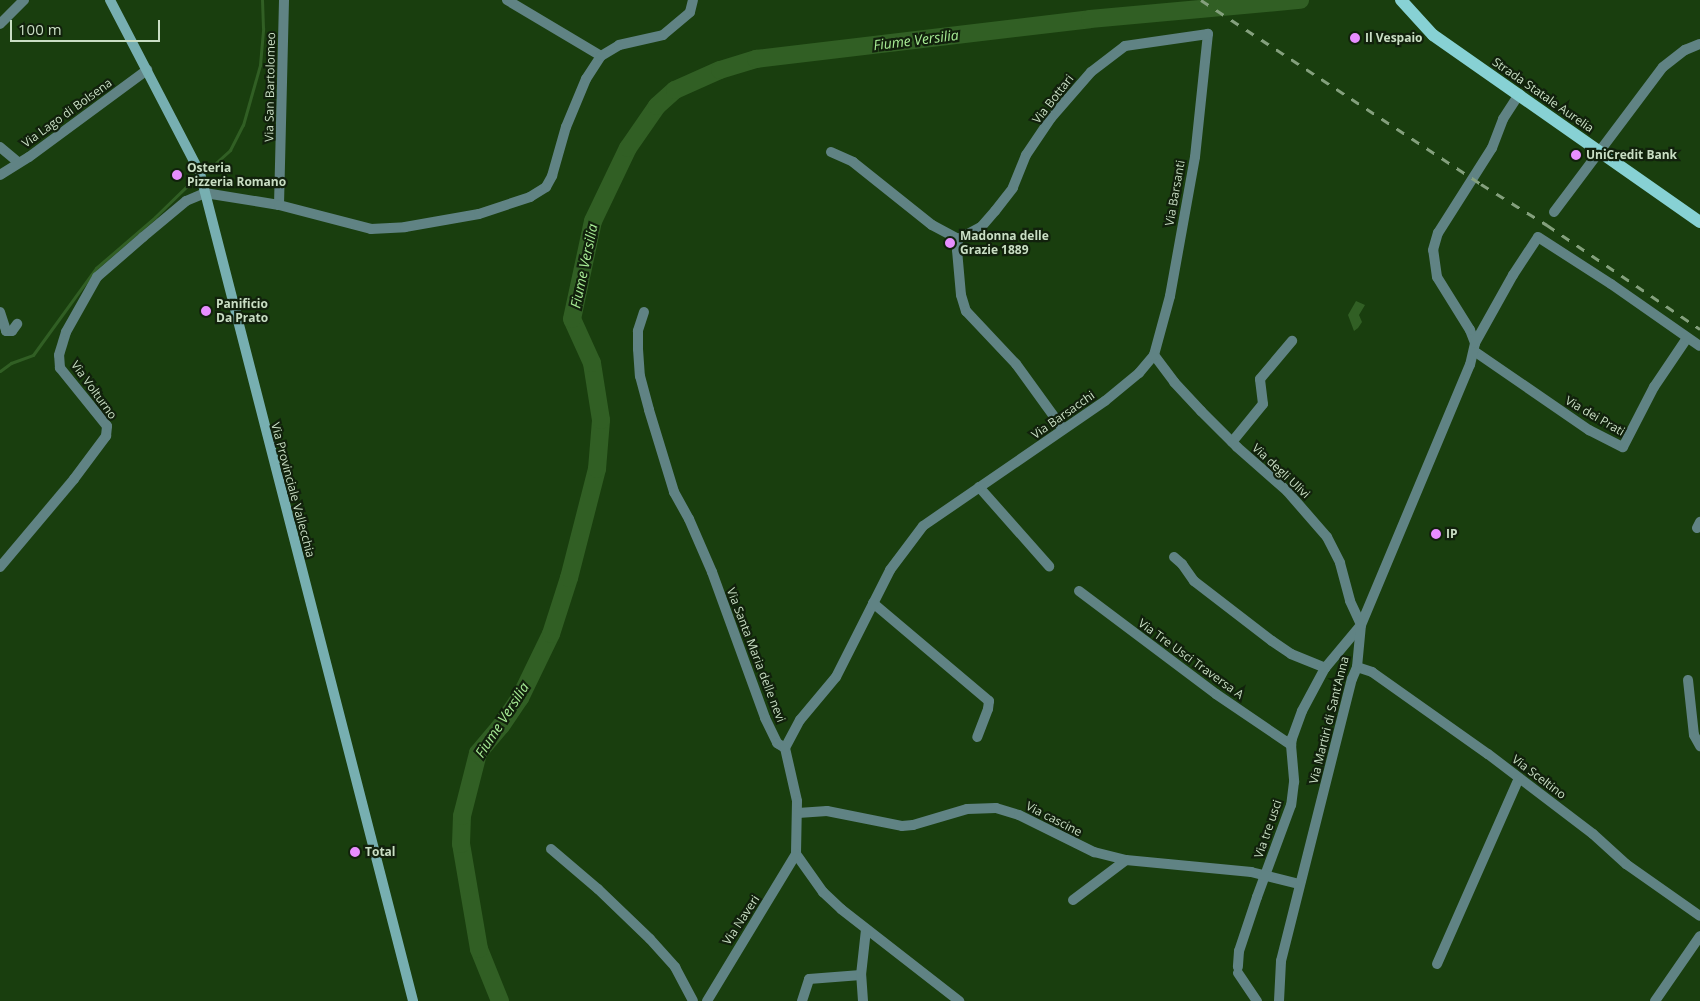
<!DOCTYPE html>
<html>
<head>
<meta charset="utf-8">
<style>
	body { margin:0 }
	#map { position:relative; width:1700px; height:1001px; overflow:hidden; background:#193e0e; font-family:"Open Sans",sans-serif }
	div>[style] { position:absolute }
	.water>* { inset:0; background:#315f24 }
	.stream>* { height:3px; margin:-1.5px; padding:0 1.5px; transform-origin:1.5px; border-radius:1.5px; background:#315f24 }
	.river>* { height:18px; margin:-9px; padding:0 9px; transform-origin:9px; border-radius:9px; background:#315f24 }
	.minor>* { height:10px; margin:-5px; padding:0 5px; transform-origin:5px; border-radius:5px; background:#608384 }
	.secondary>* { height:10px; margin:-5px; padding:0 5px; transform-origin:5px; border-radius:5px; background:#77afb1 }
	.primary>* { height:12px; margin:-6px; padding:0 6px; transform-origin:6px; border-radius:6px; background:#87d1d4 }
	.rail>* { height:3px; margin-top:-1.5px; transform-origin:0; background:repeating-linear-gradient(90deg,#84a07d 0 9px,transparent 0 18px) }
	.dots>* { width:14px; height:14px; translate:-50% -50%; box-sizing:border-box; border:2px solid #11210c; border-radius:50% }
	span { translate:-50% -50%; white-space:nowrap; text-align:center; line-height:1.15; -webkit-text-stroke:4.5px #11210c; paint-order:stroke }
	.poi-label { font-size:12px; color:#c9dec4; font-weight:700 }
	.left { translate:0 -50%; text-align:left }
	.street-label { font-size:12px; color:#c9dec4 }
	.water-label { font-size:14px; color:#a7eb95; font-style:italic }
	.scale { position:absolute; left:10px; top:20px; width:150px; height:22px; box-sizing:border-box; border:2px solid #c9dec4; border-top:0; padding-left:6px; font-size:15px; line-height:18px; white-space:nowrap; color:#c9dec4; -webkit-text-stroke:4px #11210c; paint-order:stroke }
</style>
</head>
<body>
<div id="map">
	<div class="water">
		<div style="clip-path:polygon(1356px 301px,1365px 305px,1359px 315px,1362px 322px,1358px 328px,1354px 331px,1348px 315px)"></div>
	</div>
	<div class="stream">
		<div style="left:208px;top:170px;width:30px;rotate:-42deg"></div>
		<div style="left:230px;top:150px;width:28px;rotate:-63deg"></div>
		<div style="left:243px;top:125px;width:62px;rotate:-74.2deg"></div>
		<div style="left:260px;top:65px;width:37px;rotate:-85deg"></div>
		<div style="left:263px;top:28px;width:28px;rotate:-92deg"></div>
		<div style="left:0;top:371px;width:14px;rotate:-36deg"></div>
		<div style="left:11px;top:363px;width:23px;rotate:-20deg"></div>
		<div style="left:33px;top:355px;width:107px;rotate:-54.1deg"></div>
		<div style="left:96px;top:268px;width:78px;rotate:-40.8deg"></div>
		<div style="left:155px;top:217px;width:53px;rotate:-44.2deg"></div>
	</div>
	<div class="river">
		<div style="left:500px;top:1001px;width:56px;rotate:-112deg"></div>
		<div style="left:479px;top:949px;width:107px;rotate:-99.7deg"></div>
		<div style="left:461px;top:844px;width:28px;rotate:-88deg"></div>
		<div style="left:462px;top:816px;width:65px;rotate:-75.7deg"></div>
		<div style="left:478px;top:753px;width:35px;rotate:-50deg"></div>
		<div style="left:501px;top:726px;width:34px;rotate:-56deg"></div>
		<div style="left:520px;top:698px;width:71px;rotate:-64.2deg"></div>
		<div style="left:551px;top:634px;width:59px;rotate:-72.2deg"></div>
		<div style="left:569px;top:578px;width:113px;rotate:-75.6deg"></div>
		<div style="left:597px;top:469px;width:49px;rotate:-85.3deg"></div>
		<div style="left:601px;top:420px;width:58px;rotate:-99deg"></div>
		<div style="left:592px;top:363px;width:48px;rotate:-114.4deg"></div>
		<div style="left:572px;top:319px;width:100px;rotate:-77.9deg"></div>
		<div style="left:593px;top:221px;width:81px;rotate:-64.4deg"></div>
		<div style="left:628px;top:148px;width:51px;rotate:-55.4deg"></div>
		<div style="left:657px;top:106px;width:24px;rotate:-42deg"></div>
		<div style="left:675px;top:90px;width:49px;rotate:-24deg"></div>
		<div style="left:720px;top:70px;width:38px;rotate:-17deg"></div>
		<div style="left:756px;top:59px;width:336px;rotate:-6.8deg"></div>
		<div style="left:1090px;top:19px;width:211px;rotate:-5.2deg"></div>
	</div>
	<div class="minor">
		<div style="left:507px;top:0;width:109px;rotate:30.8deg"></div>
		<div style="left:0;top:24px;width:34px;rotate:-45deg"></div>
		<div style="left:0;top:147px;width:23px;rotate:40deg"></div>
		<div style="left:831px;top:152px;width:24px;rotate:24deg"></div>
		<div style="left:853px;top:162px;width:101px;rotate:38.6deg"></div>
		<div style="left:932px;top:225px;width:30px;rotate:28deg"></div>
		<div style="left:0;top:175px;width:34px;rotate:-32deg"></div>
		<div style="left:29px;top:157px;width:147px;rotate:-36.4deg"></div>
		<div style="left:279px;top:205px;width:205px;rotate:-88.6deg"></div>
		<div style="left:1554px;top:212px;width:181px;rotate:-53.1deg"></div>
		<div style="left:1663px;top:67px;width:28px;rotate:-38deg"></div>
		<div style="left:1685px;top:50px;width:16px;rotate:-22deg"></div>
		<div style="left:0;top:312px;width:20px;rotate:72deg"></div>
		<div style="left:6px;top:331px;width:6px"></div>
		<div style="left:12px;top:331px;width:9px;rotate:-54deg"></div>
		<div style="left:644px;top:312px;width:20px;rotate:108deg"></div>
		<div style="left:638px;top:331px;width:18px;rotate:90deg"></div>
		<div style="left:638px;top:349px;width:27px;rotate:86deg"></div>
		<div style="left:640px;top:376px;width:35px;rotate:75deg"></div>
		<div style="left:649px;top:410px;width:86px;rotate:73deg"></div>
		<div style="left:674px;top:492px;width:31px;rotate:61deg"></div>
		<div style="left:689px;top:519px;width:58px;rotate:66.5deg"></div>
		<div style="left:712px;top:572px;width:155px;rotate:70deg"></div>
		<div style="left:765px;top:718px;width:28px;rotate:64deg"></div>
		<div style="left:777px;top:743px;width:9px;rotate:32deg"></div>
		<div style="left:785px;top:748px;width:54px;rotate:77.2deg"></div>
		<div style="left:797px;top:801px;width:53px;rotate:91.1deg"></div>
		<div style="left:796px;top:854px;width:47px;rotate:54.6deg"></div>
		<div style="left:823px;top:892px;width:25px;rotate:43deg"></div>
		<div style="left:841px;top:909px;width:150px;rotate:37.9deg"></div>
		<div style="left:1475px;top:343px;width:14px;rotate:-111deg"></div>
		<div style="left:1470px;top:330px;width:62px;rotate:-121.9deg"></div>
		<div style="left:1437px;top:277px;width:27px;rotate:-98deg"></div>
		<div style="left:1433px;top:250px;width:18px;rotate:-74deg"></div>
		<div style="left:1438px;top:233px;width:101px;rotate:-57.6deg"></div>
		<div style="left:1492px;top:148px;width:31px;rotate:-69deg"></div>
		<div style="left:1503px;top:119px;width:30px;rotate:-57deg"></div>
		<div style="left:1474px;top:351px;width:140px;rotate:34.5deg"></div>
		<div style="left:1589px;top:430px;width:38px;rotate:27deg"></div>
		<div style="left:1623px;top:447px;width:68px;rotate:-62.7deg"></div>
		<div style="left:1654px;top:387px;width:59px;rotate:-56deg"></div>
		<div style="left:1154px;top:355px;width:34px;rotate:53deg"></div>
		<div style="left:1174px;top:382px;width:40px;rotate:47deg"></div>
		<div style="left:1201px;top:411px;width:51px;rotate:45deg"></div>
		<div style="left:1237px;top:447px;width:67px;rotate:41.3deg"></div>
		<div style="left:1287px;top:491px;width:61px;rotate:49deg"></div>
		<div style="left:1327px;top:537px;width:29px;rotate:63deg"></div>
		<div style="left:1340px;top:563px;width:39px;rotate:75deg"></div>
		<div style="left:1350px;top:601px;width:26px;rotate:65deg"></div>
		<div style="left:1361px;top:625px;width:56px;rotate:129.9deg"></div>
		<div style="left:1325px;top:668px;width:49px;rotate:118.1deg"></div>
		<div style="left:1302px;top:711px;width:29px;rotate:110deg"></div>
		<div style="left:1292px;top:738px;width:7px;rotate:98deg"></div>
		<div style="left:1291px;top:745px;width:37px;rotate:85deg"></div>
		<div style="left:1294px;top:782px;width:23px;rotate:97deg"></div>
		<div style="left:1291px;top:805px;width:98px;rotate:110.3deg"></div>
		<div style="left:1257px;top:897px;width:57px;rotate:108.4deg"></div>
		<div style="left:1239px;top:951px;width:16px;rotate:94deg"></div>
		<div style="left:1232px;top:442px;width:49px;rotate:-50.8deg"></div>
		<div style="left:1263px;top:404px;width:25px;rotate:-97deg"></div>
		<div style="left:1260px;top:379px;width:50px;rotate:-49.9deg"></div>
		<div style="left:979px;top:487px;width:106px;rotate:48.5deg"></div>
		<div style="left:1697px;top:528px;width:7px;rotate:-63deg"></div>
		<div style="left:1174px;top:557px;width:11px;rotate:41deg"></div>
		<div style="left:1182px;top:564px;width:21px;rotate:55deg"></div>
		<div style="left:1194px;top:581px;width:98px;rotate:37.6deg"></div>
		<div style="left:1272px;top:641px;width:23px;rotate:34deg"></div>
		<div style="left:1291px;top:654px;width:37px;rotate:22deg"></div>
		<div style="left:0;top:567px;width:115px;rotate:-49.9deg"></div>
		<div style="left:74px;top:479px;width:54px;rotate:-53.3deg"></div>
		<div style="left:106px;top:436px;width:10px;rotate:-84deg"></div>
		<div style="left:107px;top:426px;width:75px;rotate:-129deg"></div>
		<div style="left:60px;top:368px;width:13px;rotate:-94deg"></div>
		<div style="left:59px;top:355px;width:24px;rotate:-73deg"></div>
		<div style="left:66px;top:332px;width:63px;rotate:-60.6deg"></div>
		<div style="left:97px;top:277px;width:61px;rotate:-41deg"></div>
		<div style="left:143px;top:237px;width:56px;rotate:-39.9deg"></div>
		<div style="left:186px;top:201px;width:21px;rotate:-23deg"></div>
		<div style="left:205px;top:193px;width:75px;rotate:9.2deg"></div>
		<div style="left:279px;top:205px;width:95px;rotate:14.6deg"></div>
		<div style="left:371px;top:229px;width:34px;rotate:-3deg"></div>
		<div style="left:405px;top:227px;width:75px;rotate:-10deg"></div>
		<div style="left:479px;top:214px;width:54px;rotate:-18.4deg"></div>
		<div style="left:530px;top:197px;width:19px;rotate:-32deg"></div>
		<div style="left:546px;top:187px;width:13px;rotate:-61deg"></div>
		<div style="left:552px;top:176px;width:51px;rotate:-74.1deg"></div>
		<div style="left:566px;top:127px;width:52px;rotate:-67.4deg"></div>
		<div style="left:586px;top:79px;width:27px;rotate:-57deg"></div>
		<div style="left:601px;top:56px;width:21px;rotate:-31deg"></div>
		<div style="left:619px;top:45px;width:45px;rotate:-12.8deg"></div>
		<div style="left:663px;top:35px;width:35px;rotate:-40deg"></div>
		<div style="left:690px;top:12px;width:12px;rotate:-76deg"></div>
		<div style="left:1079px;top:591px;width:171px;rotate:36.9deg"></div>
		<div style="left:1216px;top:694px;width:91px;rotate:34.2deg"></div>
		<div style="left:873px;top:603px;width:152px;rotate:40.2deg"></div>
		<div style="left:989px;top:701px;width:8px;rotate:97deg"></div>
		<div style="left:988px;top:709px;width:30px;rotate:111deg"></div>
		<div style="left:1357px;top:667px;width:16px;rotate:18deg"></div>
		<div style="left:1372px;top:672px;width:142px;rotate:35.3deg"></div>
		<div style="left:1488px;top:754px;width:132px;rotate:37.3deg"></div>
		<div style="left:1593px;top:834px;width:45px;rotate:42.3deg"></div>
		<div style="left:1626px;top:864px;width:90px;rotate:35.1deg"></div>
		<div style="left:1688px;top:680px;width:55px;rotate:83.8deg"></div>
		<div style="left:1694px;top:735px;width:13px;rotate:61deg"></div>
		<div style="left:785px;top:748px;width:32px;rotate:-62deg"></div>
		<div style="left:800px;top:720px;width:56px;rotate:-50.1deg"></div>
		<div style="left:836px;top:677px;width:120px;rotate:-63.2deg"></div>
		<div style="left:890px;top:570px;width:55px;rotate:-53.1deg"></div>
		<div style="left:923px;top:526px;width:221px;rotate:-34.5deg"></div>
		<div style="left:1105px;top:401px;width:44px;rotate:-39.5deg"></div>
		<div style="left:1139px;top:373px;width:23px;rotate:-50deg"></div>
		<div style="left:1154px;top:355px;width:61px;rotate:-74.8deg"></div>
		<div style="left:1170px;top:296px;width:141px;rotate:-79.8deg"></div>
		<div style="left:1195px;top:157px;width:124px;rotate:-84deg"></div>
		<div style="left:1208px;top:34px;width:84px;rotate:171.8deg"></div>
		<div style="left:1125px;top:46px;width:43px;rotate:142.6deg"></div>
		<div style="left:1091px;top:72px;width:61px;rotate:131deg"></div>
		<div style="left:1051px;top:118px;width:45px;rotate:124deg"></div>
		<div style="left:1026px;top:155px;width:35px;rotate:112deg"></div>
		<div style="left:1013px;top:188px;width:29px;rotate:128deg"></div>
		<div style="left:995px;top:211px;width:21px;rotate:131deg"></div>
		<div style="left:981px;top:227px;width:26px;rotate:152deg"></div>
		<div style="left:958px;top:239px;width:11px;rotate:95deg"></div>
		<div style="left:957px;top:250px;width:45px;rotate:84.9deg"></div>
		<div style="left:961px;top:295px;width:17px;rotate:73deg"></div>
		<div style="left:966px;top:311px;width:73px;rotate:46.7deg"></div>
		<div style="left:1016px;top:364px;width:80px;rotate:54.1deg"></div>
		<div style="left:798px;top:813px;width:29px;rotate:-4deg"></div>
		<div style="left:827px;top:811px;width:76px;rotate:11.3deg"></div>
		<div style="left:902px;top:826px;width:11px;rotate:-5deg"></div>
		<div style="left:913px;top:825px;width:56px;rotate:-16.5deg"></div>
		<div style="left:967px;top:809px;width:29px;rotate:-2deg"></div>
		<div style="left:996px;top:808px;width:24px;rotate:17deg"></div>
		<div style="left:1019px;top:815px;width:84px;rotate:26.3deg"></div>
		<div style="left:1094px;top:852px;width:33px;rotate:14deg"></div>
		<div style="left:1126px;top:860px;width:126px;rotate:5.5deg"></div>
		<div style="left:1251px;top:872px;width:49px;rotate:14deg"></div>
		<div style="left:551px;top:849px;width:62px;rotate:40.4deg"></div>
		<div style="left:598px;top:889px;width:72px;rotate:43.9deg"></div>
		<div style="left:650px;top:939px;width:38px;rotate:48deg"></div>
		<div style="left:675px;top:967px;width:38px;rotate:62deg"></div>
		<div style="left:1073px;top:900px;width:66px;rotate:-37deg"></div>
		<div style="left:1437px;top:964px;width:203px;rotate:-66.2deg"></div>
		<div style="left:1238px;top:973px;width:34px;rotate:56deg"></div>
		<div style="left:707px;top:1001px;width:172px;rotate:-58.8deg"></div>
		<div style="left:802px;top:1001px;width:23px;rotate:-72deg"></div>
		<div style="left:809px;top:979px;width:52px;rotate:-4.4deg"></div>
		<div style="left:863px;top:1001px;width:26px;rotate:-94deg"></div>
		<div style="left:861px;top:975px;width:45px;rotate:-83.7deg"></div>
		<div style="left:1279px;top:1001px;width:40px;rotate:-87.1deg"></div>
		<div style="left:1281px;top:961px;width:291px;rotate:-75.9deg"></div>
		<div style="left:1352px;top:679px;width:13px;rotate:-67deg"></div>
		<div style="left:1357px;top:667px;width:42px;rotate:-84.6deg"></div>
		<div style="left:1361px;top:625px;width:282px;rotate:-67.3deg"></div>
		<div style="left:1470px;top:365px;width:23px;rotate:-77deg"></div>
		<div style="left:1475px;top:343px;width:78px;rotate:-60.8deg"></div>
		<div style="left:1513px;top:275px;width:45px;rotate:-56.7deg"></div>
		<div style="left:1538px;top:237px;width:87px;rotate:32.8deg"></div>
		<div style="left:1611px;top:284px;width:108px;rotate:34.9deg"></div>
		<div style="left:1655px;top:1001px;width:79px;rotate:-55.3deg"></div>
	</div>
	<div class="secondary">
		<div style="left:110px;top:0;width:195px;rotate:62.5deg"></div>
		<div style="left:200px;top:173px;width:855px;rotate:75.57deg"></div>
	</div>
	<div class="primary">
		<div style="left:1401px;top:0;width:47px;rotate:47.6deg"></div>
		<div style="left:1433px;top:35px;width:326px;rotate:35deg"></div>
	</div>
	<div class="rail">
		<div style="left:1201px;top:0;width:335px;rotate:33.3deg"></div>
		<div style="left:1481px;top:184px;width:78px;rotate:31.8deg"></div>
		<div style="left:1547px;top:225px;width:185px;rotate:34.2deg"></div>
	</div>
	<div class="dots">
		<div style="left:1355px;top:38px;background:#e88eff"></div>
		<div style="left:1576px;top:155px;background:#e88eff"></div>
		<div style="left:177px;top:175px;background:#e88eff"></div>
		<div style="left:950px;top:243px;background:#e88eff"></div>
		<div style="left:206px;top:311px;background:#e88eff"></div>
		<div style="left:1436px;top:534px;background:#e88eff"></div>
		<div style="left:355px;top:852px;background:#e88eff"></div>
	</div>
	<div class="poi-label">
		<span class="left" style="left:1365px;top:38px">Il Vespaio</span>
		<span class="left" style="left:1586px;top:155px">UniCredit Bank</span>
		<span class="left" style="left:187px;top:175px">Osteria<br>Pizzeria Romano</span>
		<span class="left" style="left:960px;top:243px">Madonna delle<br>Grazie 1889</span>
		<span class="left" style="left:216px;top:311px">Panificio<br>Da Prato</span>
		<span class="left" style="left:1446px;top:534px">IP</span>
		<span class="left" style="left:365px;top:852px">Total</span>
	</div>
	<div class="street-label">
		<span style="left:270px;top:87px;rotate:-89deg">Via San Bartolomeo</span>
		<span style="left:1543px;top:95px;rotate:35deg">Strada Statale Aurelia</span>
		<span style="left:1053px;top:99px;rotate:-52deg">Via Bottari</span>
		<span style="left:67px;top:113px;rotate:-36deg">Via Lago di Bolsena</span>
		<span style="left:1175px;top:193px;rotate:-80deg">Via Barsanti</span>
		<span style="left:94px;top:390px;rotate:54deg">Via Volturno</span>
		<span style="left:1063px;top:415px;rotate:-35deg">Via Barsacchi</span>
		<span style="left:1595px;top:416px;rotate:30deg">Via dei Prati</span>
		<span style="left:1281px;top:471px;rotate:43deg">Via degli Ulivi</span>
		<span style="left:293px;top:490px;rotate:75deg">Via Provinciale Vallecchia</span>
		<span style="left:756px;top:655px;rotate:69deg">Via Santa Maria delle nevi</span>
		<span style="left:1191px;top:659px;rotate:36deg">Via Tre Usci Traversa A</span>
		<span style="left:1329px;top:720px;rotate:-76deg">Via Martiri di Sant'Anna</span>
		<span style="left:1539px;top:777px;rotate:37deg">Via Sceltino</span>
		<span style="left:1054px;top:819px;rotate:27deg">Via cascine</span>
		<span style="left:1268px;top:829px;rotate:-71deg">Via tre usci</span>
		<span style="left:741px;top:920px;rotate:-57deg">Via Naveri</span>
	</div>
	<div class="water-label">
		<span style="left:916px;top:40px;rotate:-7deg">Fiume Versilia</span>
		<span style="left:584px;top:266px;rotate:-78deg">Fiume Versilia</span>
		<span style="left:502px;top:720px;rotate:-57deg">Fiume Versilia</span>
	</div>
	<div class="scale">100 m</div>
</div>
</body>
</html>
